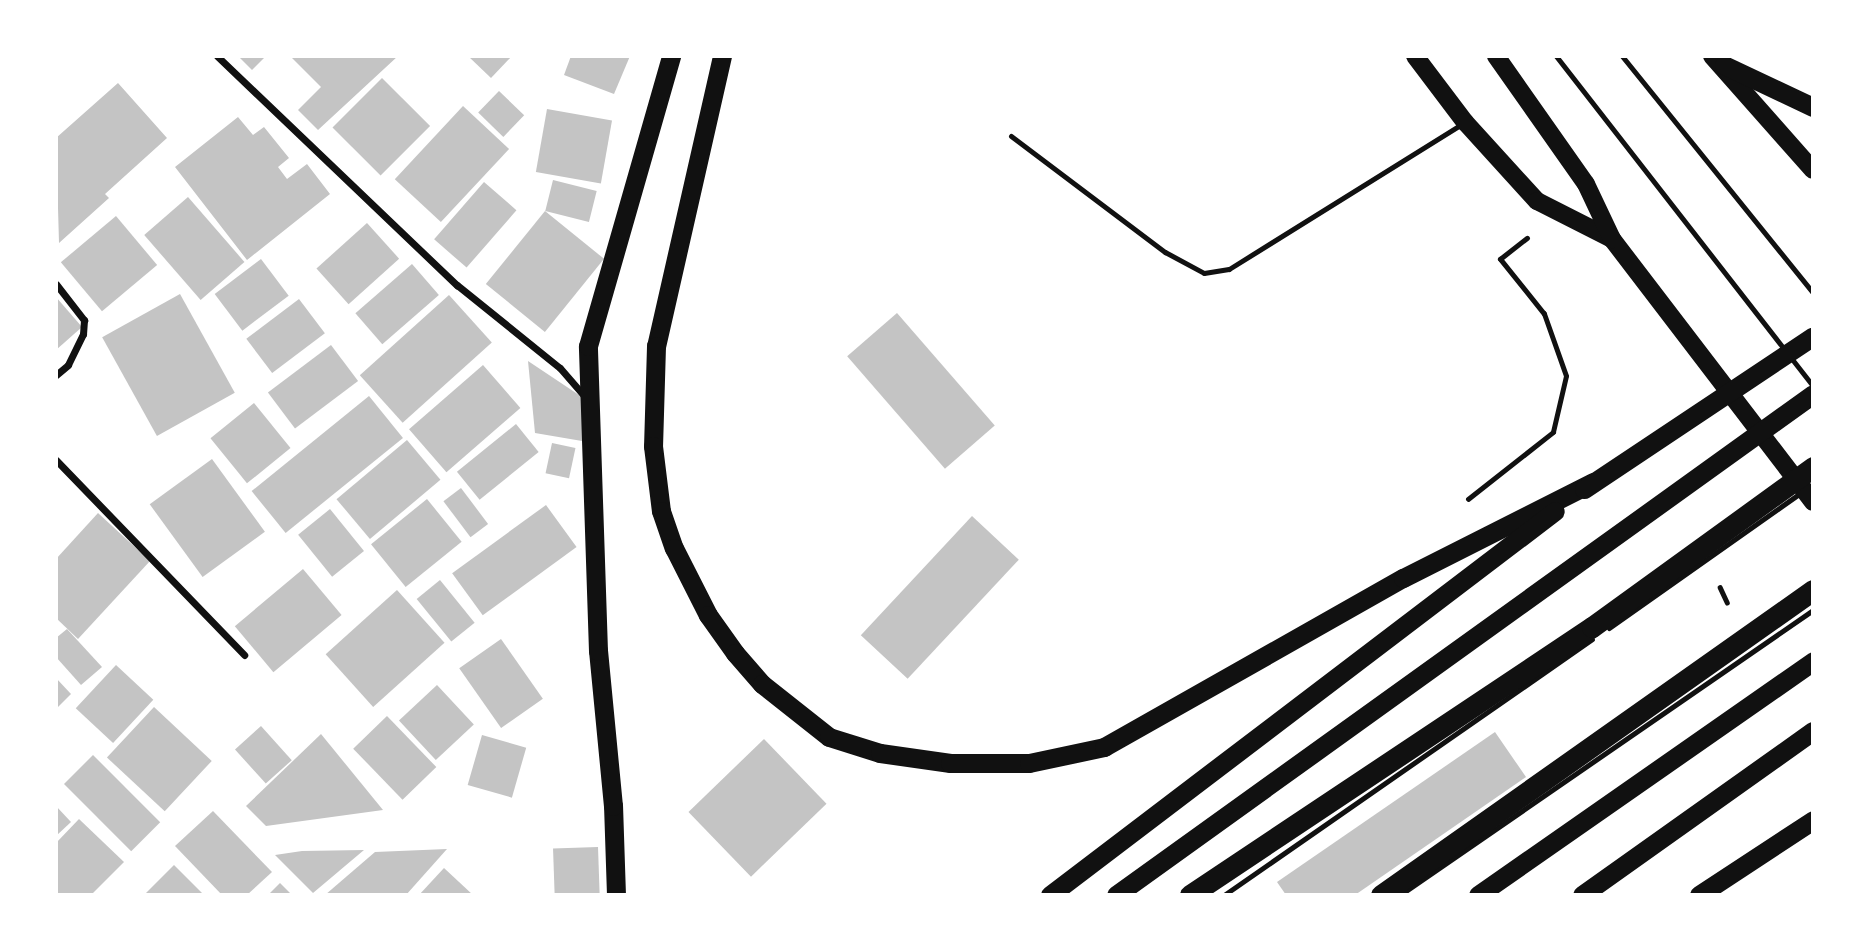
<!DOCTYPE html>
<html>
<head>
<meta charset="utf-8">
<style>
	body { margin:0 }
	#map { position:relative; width:1869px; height:951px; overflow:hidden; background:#fff; font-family:"Crimson Pro",serif }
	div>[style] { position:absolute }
	.building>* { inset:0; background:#c4c4c4; transform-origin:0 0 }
	.path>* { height:4.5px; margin:-2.25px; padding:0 2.25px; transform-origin:2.25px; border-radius:2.25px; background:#111 }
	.service>* { height:5px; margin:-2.5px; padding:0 2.5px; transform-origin:2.5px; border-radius:2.5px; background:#111 }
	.minor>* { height:7px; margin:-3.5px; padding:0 3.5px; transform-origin:3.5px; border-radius:3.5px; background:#111 }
	.primary>* { height:18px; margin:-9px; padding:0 9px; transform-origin:9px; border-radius:9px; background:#111 }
	.trunk>* { height:19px; margin:-9.5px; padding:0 9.5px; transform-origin:9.5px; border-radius:9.5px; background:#111 }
	.motorway>* { height:21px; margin:-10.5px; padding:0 10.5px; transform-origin:10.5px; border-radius:10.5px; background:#111 }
	span { translate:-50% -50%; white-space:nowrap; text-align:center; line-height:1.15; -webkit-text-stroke:5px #fff; paint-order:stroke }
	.frame { position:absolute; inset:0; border:58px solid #fff; pointer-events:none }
</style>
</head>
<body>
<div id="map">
	<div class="building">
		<div style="clip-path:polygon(238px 56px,266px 56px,252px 70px)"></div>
		<div style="clip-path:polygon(290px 56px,398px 56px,318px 130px,298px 110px,321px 87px)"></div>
		<div style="clip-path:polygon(468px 56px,512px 56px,491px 78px)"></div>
		<div style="clip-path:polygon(571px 56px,630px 56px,614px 94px,564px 75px)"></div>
		<div style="left:382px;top:78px;width:68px;height:70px;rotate:45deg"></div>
		<div style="clip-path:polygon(118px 83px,167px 138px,105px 194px,109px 198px,59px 243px,56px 138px)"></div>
		<div style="left:499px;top:91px;width:35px;height:30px;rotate:44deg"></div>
		<div style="left:463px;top:106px;width:63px;height:100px;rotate:43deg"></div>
		<div style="left:547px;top:109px;width:66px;height:64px;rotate:10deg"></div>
		<div style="clip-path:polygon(238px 117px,253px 135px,264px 127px,289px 158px,278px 167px,287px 179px,307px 164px,330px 194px,247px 260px,175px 167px)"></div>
		<div style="left:553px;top:180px;width:45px;height:32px;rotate:14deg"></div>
		<div style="left:484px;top:182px;width:43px;height:76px;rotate:41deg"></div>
		<div style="left:188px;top:197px;width:86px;height:58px;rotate:49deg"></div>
		<div style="left:545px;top:211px;width:76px;height:94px;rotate:39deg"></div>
		<div style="left:116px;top:216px;width:64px;height:72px;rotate:50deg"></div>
		<div style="left:367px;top:223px;width:48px;height:68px;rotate:48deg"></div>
		<div style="left:261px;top:259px;width:46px;height:58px;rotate:53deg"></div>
		<div style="left:412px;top:264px;width:41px;height:75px;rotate:49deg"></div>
		<div style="left:180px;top:294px;width:113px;height:89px;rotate:61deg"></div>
		<div style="left:449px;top:295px;width:64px;height:120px;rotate:48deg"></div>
		<div style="clip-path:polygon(56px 297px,82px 327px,56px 350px)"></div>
		<div style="left:299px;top:299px;width:43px;height:66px;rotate:53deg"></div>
		<div style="left:897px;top:313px;width:149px;height:66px;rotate:49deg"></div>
		<div style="left:331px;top:345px;width:45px;height:79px;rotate:53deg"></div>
		<div style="clip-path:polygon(528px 361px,588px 401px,582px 441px,535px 433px)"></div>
		<div style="left:483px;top:365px;width:57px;height:98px;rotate:49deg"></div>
		<div style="left:369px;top:396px;width:54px;height:151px;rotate:51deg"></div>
		<div style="left:254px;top:403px;width:58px;height:56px;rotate:51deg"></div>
		<div style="left:516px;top:424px;width:36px;height:76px;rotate:51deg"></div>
		<div style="left:407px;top:440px;width:52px;height:92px;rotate:50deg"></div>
		<div style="left:552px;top:443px;width:24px;height:31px;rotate:12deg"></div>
		<div style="left:212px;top:459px;width:90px;height:77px;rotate:54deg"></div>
		<div style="left:461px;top:488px;width:45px;height:22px;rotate:53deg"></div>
		<div style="left:427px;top:499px;width:55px;height:72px;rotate:51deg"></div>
		<div style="left:546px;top:505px;width:52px;height:116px;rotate:54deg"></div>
		<div style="left:330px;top:509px;width:54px;height:41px;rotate:51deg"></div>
		<div style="clip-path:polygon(98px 513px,150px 561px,78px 639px,56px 618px,56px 559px)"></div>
		<div style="left:972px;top:516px;width:64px;height:163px;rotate:43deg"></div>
		<div style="left:303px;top:569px;width:60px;height:89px;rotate:50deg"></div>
		<div style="left:440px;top:580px;width:55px;height:30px;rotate:51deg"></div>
		<div style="left:397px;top:590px;width:71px;height:96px;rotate:48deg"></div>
		<div style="clip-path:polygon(67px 629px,102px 667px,81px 685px,56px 657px,56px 638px)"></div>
		<div style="left:501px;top:639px;width:73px;height:51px;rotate:55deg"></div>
		<div style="left:116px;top:665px;width:51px;height:59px;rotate:43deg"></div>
		<div style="clip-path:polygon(56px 678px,71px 694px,56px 709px)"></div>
		<div style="left:437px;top:685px;width:54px;height:52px;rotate:47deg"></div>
		<div style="left:154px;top:707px;width:79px;height:69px;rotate:43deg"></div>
		<div style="left:387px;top:716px;width:71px;height:47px;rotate:46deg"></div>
		<div style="left:261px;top:726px;width:46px;height:35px;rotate:48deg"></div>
		<div style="clip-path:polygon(1495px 732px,1526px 777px,1355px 895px,1286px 895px,1277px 882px)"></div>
		<div style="clip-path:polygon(321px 734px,383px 810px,266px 826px,246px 806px)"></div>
		<div style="left:482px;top:735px;width:46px;height:52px;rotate:16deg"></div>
		<div style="left:764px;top:739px;width:90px;height:105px;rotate:46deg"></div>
		<div style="left:93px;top:755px;width:95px;height:41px;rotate:45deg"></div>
		<div style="clip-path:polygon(56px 806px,71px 822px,56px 836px)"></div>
		<div style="clip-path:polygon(213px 811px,272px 872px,247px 895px,222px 895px,175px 846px)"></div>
		<div style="clip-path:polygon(79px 819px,124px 862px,91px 895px,56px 895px,56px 843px)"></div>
		<div style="left:598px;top:847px;width:48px;height:45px;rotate:88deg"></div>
		<div style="clip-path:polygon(447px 849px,406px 895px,325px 895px,375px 852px)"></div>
		<div style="clip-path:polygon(364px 850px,313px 893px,275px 855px,302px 851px)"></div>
		<div style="clip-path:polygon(174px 865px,204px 895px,144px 895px)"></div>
		<div style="clip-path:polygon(444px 868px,473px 895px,419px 895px)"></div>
		<div style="clip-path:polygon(280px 883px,292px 895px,268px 895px)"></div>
	</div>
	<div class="path">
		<div style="left:1468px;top:499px;width:108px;rotate:-38.2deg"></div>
		<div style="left:1553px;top:432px;width:57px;rotate:-76.9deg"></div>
		<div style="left:1566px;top:376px;width:66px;rotate:-109.5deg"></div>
		<div style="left:1544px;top:314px;width:70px;rotate:-128.7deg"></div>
		<div style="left:1500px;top:259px;width:34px;rotate:-38deg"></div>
		<div style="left:1720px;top:587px;width:17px;rotate:65deg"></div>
	</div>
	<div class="service">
		<div style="left:1556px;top:56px;width:418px;rotate:52.1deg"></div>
		<div style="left:1622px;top:56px;width:304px;rotate:51.1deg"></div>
		<div style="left:1011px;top:136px;width:193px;rotate:37deg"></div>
		<div style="left:1165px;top:252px;width:44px;rotate:28.3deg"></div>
		<div style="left:1204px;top:273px;width:25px;rotate:-9deg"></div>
		<div style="left:1229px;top:269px;width:274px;rotate:-31.9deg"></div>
		<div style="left:1609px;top:628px;width:250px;rotate:-35.2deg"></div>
		<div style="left:1224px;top:895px;width:448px;rotate:-34.8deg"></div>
		<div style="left:1400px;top:895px;width:502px;rotate:-34.61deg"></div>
	</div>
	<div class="minor">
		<div style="left:217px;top:56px;width:332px;rotate:43.7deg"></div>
		<div style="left:457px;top:285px;width:132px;rotate:38.9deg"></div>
		<div style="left:560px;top:368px;width:40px;rotate:49deg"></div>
		<div style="left:56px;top:284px;width:46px;rotate:52.1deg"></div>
		<div style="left:84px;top:320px;width:14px;rotate:94deg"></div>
		<div style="left:83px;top:334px;width:34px;rotate:116deg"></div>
		<div style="left:68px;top:365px;width:16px;rotate:140deg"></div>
		<div style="left:56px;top:460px;width:271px;rotate:46deg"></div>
	</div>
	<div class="primary">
		<div style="left:1415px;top:56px;width:83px;rotate:52.9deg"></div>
		<div style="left:1465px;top:122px;width:107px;rotate:47.7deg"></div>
		<div style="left:1537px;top:201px;width:84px;rotate:26.9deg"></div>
		<div style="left:1612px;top:239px;width:331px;rotate:52.6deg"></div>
		<div style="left:1496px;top:56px;width:156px;rotate:54.9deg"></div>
		<div style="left:1586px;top:184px;width:61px;rotate:64.7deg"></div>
		<div style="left:1712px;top:56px;width:152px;rotate:48.5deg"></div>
	</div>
	<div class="trunk">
		<div style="left:722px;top:56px;width:297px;rotate:102.8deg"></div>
		<div style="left:656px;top:346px;width:100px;rotate:91.7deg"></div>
		<div style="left:653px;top:446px;width:65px;rotate:83deg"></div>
		<div style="left:661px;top:511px;width:39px;rotate:71deg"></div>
		<div style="left:674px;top:548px;width:75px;rotate:63.1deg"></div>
		<div style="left:708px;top:615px;width:47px;rotate:54.6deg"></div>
		<div style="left:735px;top:653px;width:41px;rotate:48.9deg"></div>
		<div style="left:762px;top:684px;width:85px;rotate:38.3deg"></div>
		<div style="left:829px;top:737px;width:53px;rotate:17.4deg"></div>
		<div style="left:880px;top:753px;width:71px;rotate:8.1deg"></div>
		<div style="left:950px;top:763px;width:79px"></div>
		<div style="left:1029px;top:763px;width:77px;rotate:-12deg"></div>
		<div style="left:1104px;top:747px;width:343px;rotate:-29.5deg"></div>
		<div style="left:1403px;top:578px;width:213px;rotate:-26.8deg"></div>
		<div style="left:1724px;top:65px;width:98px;rotate:25.3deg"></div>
		<div style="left:1584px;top:489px;width:275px;rotate:-33.7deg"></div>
		<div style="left:616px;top:895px;width:89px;rotate:-91.9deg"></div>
		<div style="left:613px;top:806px;width:156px;rotate:-95.5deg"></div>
		<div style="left:598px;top:651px;width:305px;rotate:-91.9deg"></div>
		<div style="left:588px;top:346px;width:302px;rotate:-74deg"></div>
		<div style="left:1050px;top:895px;width:634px;rotate:-37.25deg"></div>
		<div style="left:1116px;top:895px;width:858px;rotate:-35.71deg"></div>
		<div style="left:1478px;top:895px;width:409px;rotate:-34.9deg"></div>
		<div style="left:1582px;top:895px;width:283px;rotate:-35.4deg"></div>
		<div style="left:1699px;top:895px;width:136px;rotate:-33.3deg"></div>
	</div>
	<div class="motorway">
		<div style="left:1190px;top:895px;width:483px;rotate:-33.7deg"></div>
		<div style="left:1592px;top:627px;width:273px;rotate:-35.9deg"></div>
		<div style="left:1381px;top:895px;width:529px;rotate:-35.22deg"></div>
	</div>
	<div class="frame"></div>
</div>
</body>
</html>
